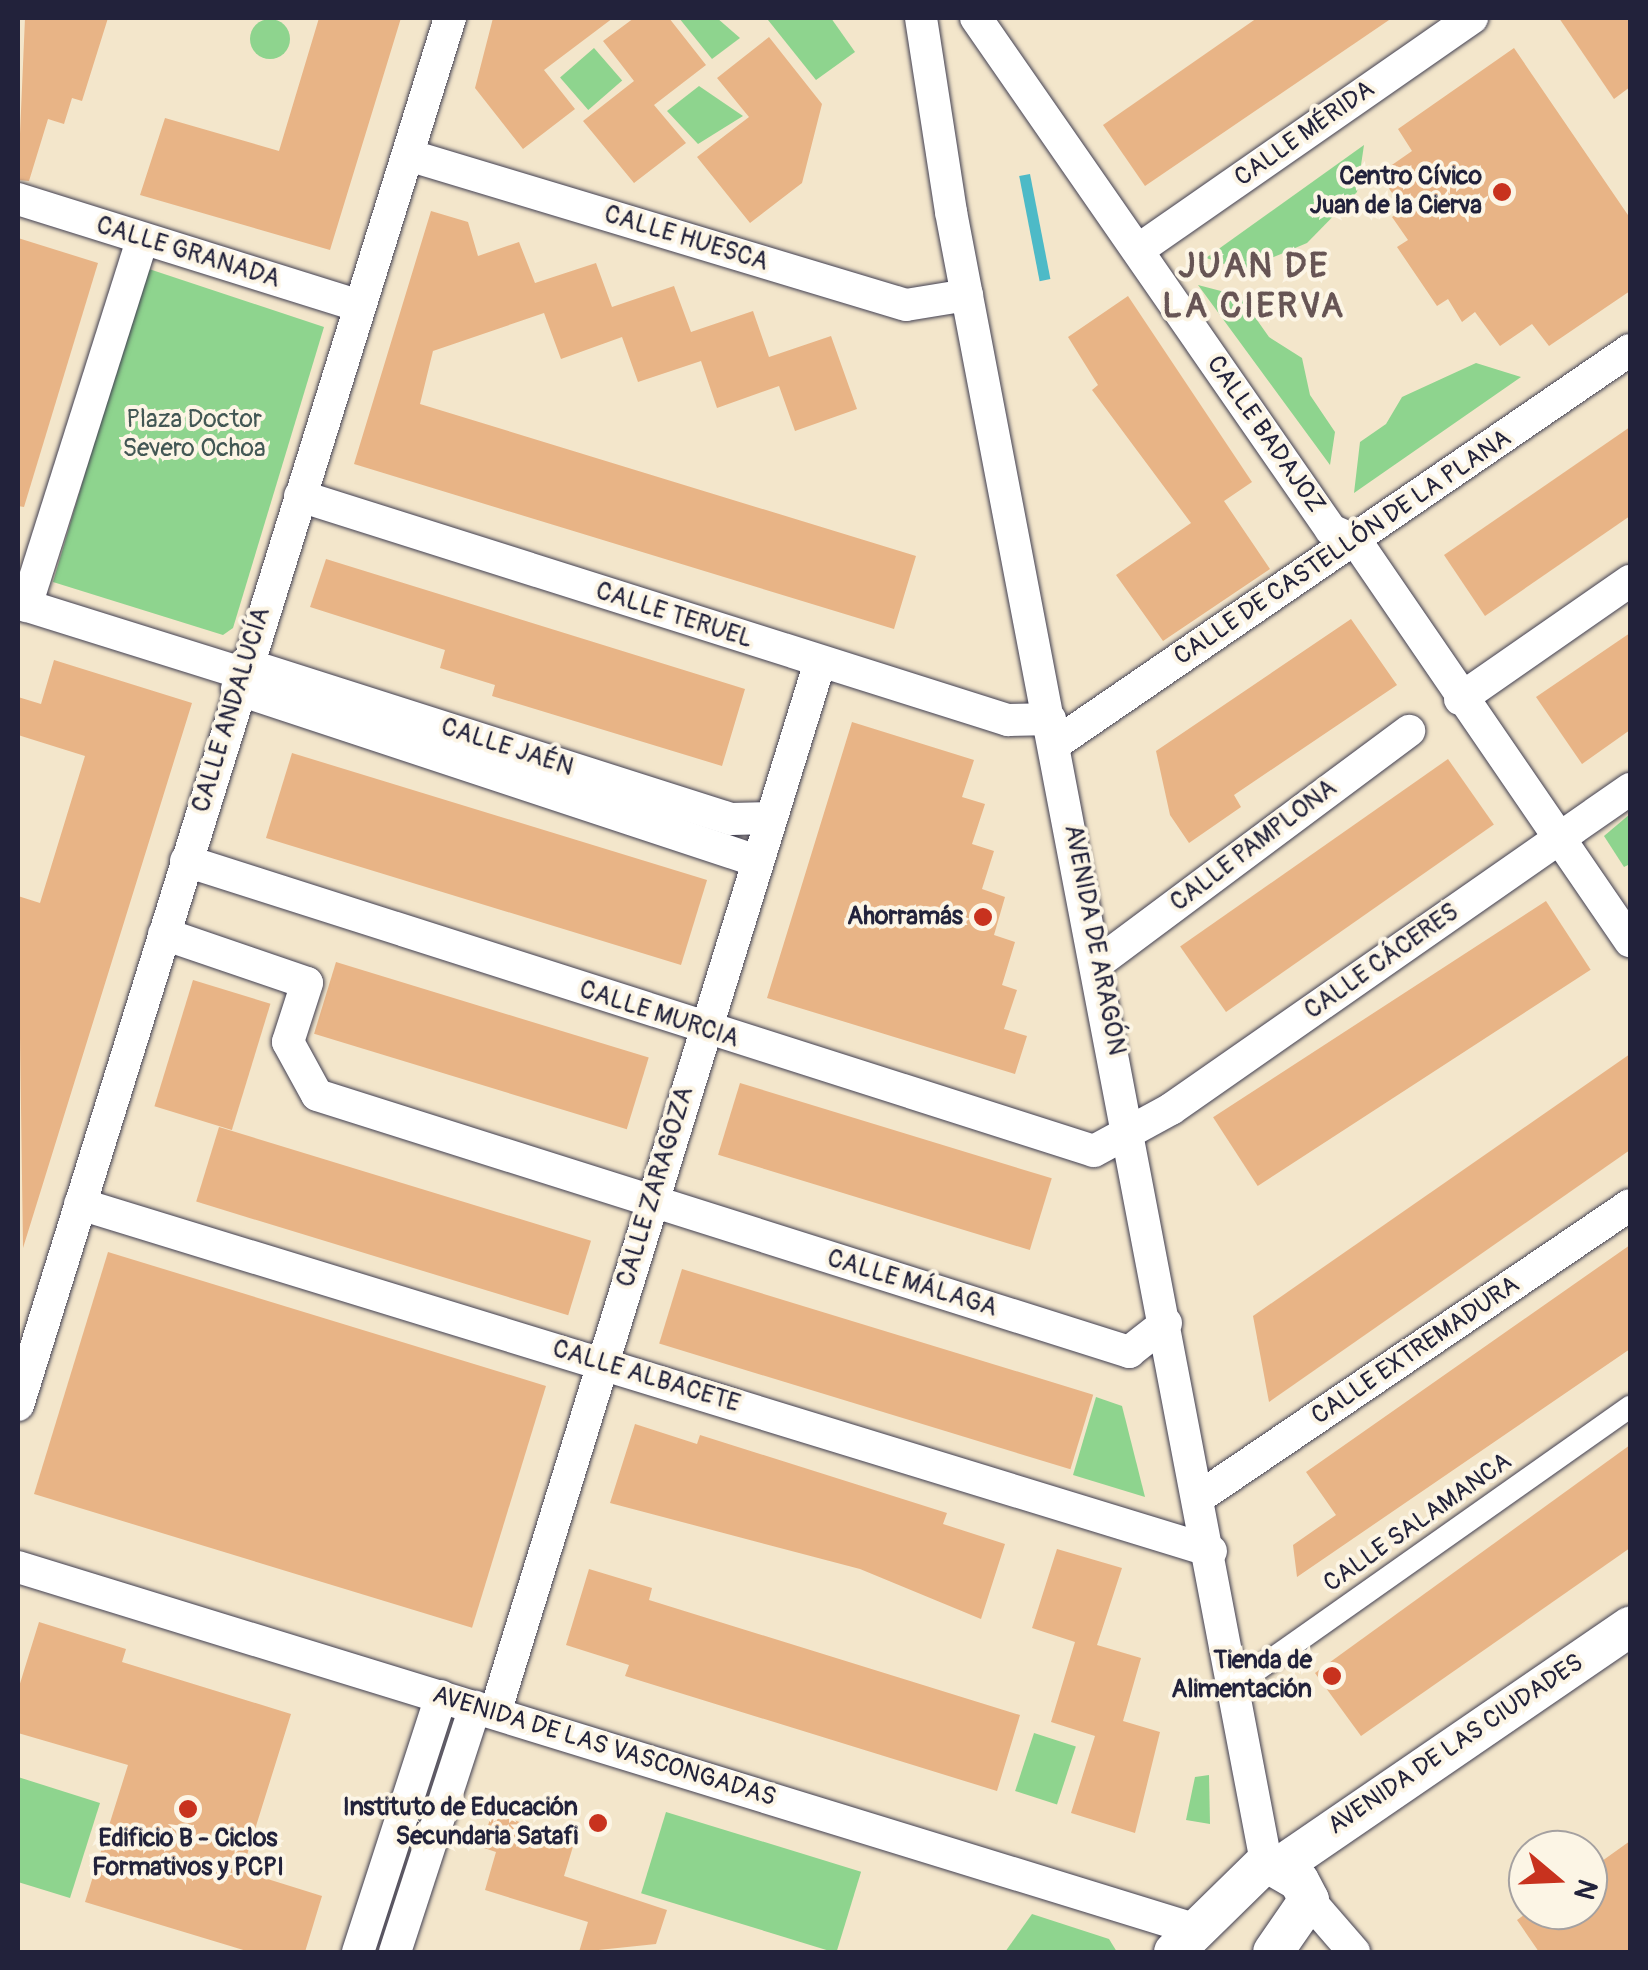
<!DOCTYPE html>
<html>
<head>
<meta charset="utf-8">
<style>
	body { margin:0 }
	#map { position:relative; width:1648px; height:1970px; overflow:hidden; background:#f3e6cb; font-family:Pangolin,sans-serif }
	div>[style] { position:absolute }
	.green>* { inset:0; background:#8ed48e; transform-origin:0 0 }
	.round { border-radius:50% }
	.water>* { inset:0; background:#4dbac7; transform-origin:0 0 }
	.building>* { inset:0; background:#e8b486; transform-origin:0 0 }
	.roads { filter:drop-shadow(0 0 2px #413f51) drop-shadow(0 0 2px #413f51) }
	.pedestrian>* { height:22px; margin:-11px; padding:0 11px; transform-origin:11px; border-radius:11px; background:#fff }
	.minor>* { height:32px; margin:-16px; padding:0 16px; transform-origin:16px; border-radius:16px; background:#fff }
	.tertiary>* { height:40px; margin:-20px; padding:0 20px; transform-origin:20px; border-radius:20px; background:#fff }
	.dots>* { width:28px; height:28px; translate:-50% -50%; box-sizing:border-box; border:5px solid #fcf5e5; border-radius:50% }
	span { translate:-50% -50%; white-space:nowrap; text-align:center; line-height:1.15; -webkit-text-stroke:8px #fcf5e5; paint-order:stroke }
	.street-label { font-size:25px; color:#22223b }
	.poi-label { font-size:25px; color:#22223b; font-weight:700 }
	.right { translate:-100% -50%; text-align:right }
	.park-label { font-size:25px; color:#425754 }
	.district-label { font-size:35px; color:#675555; font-weight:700; letter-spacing:2.5px }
	.frame { position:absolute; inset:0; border:20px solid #22223b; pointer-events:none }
	.north { position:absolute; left:1508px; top:1830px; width:100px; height:100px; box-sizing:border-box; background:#fcf5e5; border:2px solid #a5a1a1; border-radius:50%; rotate:109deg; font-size:28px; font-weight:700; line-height:40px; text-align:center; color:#22223b }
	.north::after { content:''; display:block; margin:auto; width:35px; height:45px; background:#c8321e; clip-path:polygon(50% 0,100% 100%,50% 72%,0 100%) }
</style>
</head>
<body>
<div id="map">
	<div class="green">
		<div style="clip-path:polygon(679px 18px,717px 18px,740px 38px,712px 59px)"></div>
		<div style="clip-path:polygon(831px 18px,855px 52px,816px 80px,768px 20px)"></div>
		<div class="round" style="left:250px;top:19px;width:40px;height:40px"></div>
		<div style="left:594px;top:48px;width:43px;height:45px;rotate:49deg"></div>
		<div style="clip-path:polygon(699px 86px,743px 116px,698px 144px,667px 111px)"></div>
		<div style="clip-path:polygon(1364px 145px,1357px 192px,1307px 243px,1243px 270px,1206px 258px)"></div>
		<div style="clip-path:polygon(146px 268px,324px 327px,233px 628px,223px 635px,53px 582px)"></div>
		<div style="clip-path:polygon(1198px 285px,1240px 296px,1269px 337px,1302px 358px,1310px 395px,1335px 432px,1330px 465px)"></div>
		<div style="clip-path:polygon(1476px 363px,1521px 377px,1354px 493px,1360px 442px,1386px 424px,1402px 397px)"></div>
		<div style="clip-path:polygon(1630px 814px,1630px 864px,1624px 867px,1604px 836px)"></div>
		<div style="clip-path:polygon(1096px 1397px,1122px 1406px,1145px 1497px,1073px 1475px)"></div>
		<div style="left:1034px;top:1733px;width:44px;height:61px;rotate:18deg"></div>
		<div style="clip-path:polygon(1209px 1775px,1210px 1824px,1186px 1820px,1195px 1777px)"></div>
		<div style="clip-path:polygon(18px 1777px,100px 1803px,70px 1898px,18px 1882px)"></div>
		<div style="left:666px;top:1812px;width:204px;height:85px;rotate:17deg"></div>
		<div style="clip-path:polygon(1032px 1914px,1109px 1939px,1117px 1952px,1005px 1952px)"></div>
	</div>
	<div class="water">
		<div style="left:1030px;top:174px;width:107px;height:11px;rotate:79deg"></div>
	</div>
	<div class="building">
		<div style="clip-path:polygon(25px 18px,108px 18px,82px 101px,72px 98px,64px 124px,48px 119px,29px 181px,18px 180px)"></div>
		<div style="clip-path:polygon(319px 18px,401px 18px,330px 250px,140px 195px,165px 118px,279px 151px)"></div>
		<div style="clip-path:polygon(493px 18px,613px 18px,544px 70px,575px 109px,523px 149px,475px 88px)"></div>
		<div style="clip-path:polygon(634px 18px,669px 18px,706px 65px,654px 105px,686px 143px,634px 183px,583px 121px,634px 81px,603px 41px)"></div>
		<div style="clip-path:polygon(1257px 18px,1392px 18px,1145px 186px,1103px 125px)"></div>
		<div style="clip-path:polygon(1559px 18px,1630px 18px,1630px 87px,1614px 99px)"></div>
		<div style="clip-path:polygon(769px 37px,822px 104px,802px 183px,750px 223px,697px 157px,749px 117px,717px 78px)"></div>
		<div style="clip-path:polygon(1514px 48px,1630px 218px,1630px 291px,1549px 346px,1532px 324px,1500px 346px,1475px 312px,1462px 322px,1448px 299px,1437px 306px,1397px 247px,1408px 240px,1392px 217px,1403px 209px,1379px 174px,1412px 151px,1398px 129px)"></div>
		<div style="clip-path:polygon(431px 211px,468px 222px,478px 256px,519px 242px,535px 283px,596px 263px,612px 307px,674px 286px,691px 332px,753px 311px,769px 357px,831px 336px,857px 409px,795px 431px,779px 386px,717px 408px,701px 361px,638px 382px,622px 337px,561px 359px,544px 313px,433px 351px,420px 404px,916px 556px,894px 629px,354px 464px)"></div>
		<div style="clip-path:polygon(18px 238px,98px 263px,24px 507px,18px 506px)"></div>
		<div style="clip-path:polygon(1128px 296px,1252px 482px,1224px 501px,1270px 569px,1163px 641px,1116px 575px,1191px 523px,1092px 390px,1098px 385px,1068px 337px)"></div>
		<div style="clip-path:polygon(1630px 427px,1630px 516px,1485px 616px,1444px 555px)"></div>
		<div style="clip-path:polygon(326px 559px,745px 689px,722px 766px,492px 696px,495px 685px,440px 668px,445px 650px,310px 607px)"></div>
		<div style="clip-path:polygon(1351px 619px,1397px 685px,1234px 795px,1241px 807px,1189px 843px,1170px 815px,1156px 751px)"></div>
		<div style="clip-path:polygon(1630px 633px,1630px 730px,1582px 764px,1536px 697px)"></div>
		<div style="clip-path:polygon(54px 660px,192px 703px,23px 1248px,18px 896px,40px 903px,85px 756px,18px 735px,18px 697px,41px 704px)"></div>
		<div style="clip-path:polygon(852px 722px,974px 760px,962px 797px,985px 804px,972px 844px,994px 851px,982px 889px,1005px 897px,994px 935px,1015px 942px,1002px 985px,1017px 990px,1004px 1029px,1027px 1036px,1015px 1074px,767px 998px)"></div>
		<div style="left:292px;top:753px;width:434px;height:89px;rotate:17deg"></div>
		<div style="left:1448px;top:759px;width:80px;height:327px;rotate:55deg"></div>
		<div style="left:1546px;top:901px;width:82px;height:397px;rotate:57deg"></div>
		<div style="left:336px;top:962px;width:327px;height:75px;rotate:17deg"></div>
		<div style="left:193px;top:980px;width:81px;height:132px;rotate:17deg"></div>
		<div style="clip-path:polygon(1630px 1054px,1630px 1150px,1269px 1402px,1253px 1316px)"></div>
		<div style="left:740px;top:1083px;width:326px;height:75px;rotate:17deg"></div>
		<div style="left:219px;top:1127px;width:389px;height:78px;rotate:17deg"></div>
		<div style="clip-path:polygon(1630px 1245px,1630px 1349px,1297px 1577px,1293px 1545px,1336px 1515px,1306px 1472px)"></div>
		<div style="left:108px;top:1252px;width:458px;height:253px;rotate:17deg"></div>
		<div style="left:682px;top:1269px;width:430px;height:78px;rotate:17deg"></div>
		<div style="clip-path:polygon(635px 1424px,697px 1444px,700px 1435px,947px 1513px,943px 1524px,1005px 1544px,981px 1619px,860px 1569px,610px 1503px)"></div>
		<div style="clip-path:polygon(1630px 1445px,1630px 1548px,1361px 1736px,1315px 1673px)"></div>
		<div style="clip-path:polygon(1057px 1549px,1122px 1568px,1097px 1645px,1141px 1658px,1123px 1721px,1160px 1732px,1135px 1833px,1071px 1813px,1095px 1736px,1051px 1722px,1075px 1642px,1032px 1628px)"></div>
		<div style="clip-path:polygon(589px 1569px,652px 1588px,649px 1600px,1020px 1715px,997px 1791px,625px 1676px,629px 1665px,566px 1645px)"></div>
		<div style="clip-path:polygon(39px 1622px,126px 1649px,122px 1662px,291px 1714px,242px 1871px,322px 1896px,305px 1952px,250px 1952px,85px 1902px,128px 1765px,18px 1733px,18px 1690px)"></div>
		<div style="clip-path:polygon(492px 1813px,575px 1840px,564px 1876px,667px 1910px,656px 1944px,579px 1952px,588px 1922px,485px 1890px,496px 1852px,481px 1847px)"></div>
		<div style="clip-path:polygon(1630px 1841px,1630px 1952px,1539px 1952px,1517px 1920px,1531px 1910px,1588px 1910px,1588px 1871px)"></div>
	</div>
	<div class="roads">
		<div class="pedestrian">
			<div style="left:1237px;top:1684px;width:481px;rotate:-35.2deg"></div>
		</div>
		<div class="minor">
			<div style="left:921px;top:18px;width:196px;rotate:81.2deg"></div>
			<div style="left:951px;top:212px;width:1680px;rotate:79.19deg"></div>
			<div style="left:976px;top:18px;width:623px;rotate:55.26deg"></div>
			<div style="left:1331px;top:530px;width:27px;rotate:24deg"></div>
			<div style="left:1356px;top:541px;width:485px;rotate:55.6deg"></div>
			<div style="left:408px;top:155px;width:520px;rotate:16.76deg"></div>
			<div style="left:906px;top:305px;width:62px;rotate:-9.3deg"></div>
			<div style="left:18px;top:199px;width:358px;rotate:17.4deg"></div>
			<div style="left:1138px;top:250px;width:407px;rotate:-34.8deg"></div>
			<div style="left:300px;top:496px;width:743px;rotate:17.56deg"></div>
			<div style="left:1008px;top:720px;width:42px;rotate:-1.4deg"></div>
			<div style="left:18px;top:603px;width:235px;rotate:17.4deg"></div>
			<div style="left:26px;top:606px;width:384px;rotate:-72.4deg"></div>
			<div style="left:245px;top:664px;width:510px;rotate:17.69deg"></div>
			<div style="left:731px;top:819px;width:40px;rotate:-1.4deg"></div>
			<div style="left:237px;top:689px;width:548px;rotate:18.3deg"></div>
			<div style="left:1460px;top:699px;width:207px;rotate:-34.8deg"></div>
			<div style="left:1055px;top:744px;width:697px;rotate:-34.42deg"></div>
			<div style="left:186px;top:861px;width:953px;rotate:17.71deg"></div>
			<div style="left:1094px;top:1151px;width:88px;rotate:-28.6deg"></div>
			<div style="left:1171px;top:1109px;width:560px;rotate:-34.88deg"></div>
			<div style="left:164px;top:934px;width:151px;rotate:18.9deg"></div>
			<div style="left:307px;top:983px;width:62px;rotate:107.9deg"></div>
			<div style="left:288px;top:1042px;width:60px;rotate:61.3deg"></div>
			<div style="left:317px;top:1095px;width:852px;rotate:17.56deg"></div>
			<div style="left:1129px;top:1352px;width:47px;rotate:-38.1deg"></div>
			<div style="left:1099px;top:962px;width:387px;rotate:-36.7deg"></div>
			<div style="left:80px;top:1204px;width:1183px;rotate:17.06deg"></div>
			<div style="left:18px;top:1405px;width:1453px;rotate:-72.7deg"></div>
			<div style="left:1201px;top:1496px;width:518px;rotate:-34.15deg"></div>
			<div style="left:18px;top:1567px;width:1227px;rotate:17.11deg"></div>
			<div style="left:495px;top:1713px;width:1100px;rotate:-72.82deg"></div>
			<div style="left:1309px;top:1900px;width:69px;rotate:49.1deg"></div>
			<div style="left:358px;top:1952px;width:269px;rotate:-72deg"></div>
			<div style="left:395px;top:1952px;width:258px;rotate:-71.9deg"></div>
		</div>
		<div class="tertiary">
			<div style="left:1282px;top:1865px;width:422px;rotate:-34.4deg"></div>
			<div style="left:1174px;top:1952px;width:129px;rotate:-44.4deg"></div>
			<div style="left:1266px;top:1862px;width:38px;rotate:30deg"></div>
			<div style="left:1299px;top:1881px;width:21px;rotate:62deg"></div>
			<div style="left:1309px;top:1900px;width:63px;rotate:124.7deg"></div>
		</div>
	</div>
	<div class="dots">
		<div style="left:1502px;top:192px;background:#c8321e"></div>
		<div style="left:983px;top:917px;background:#c8321e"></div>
		<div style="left:1332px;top:1676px;background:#c8321e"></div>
		<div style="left:188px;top:1809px;background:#c8321e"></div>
		<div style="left:598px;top:1823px;background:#c8321e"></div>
	</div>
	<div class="street-label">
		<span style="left:1305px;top:134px;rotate:-35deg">CALLE MÉRIDA</span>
		<span style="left:686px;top:239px;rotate:17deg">CALLE HUESCA</span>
		<span style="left:188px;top:253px;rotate:17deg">CALLE GRANADA</span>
		<span style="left:1265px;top:435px;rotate:55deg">CALLE BADAJOZ</span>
		<span style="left:1343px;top:548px;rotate:-34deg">CALLE DE CASTELLÓN DE LA PLANA</span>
		<span style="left:674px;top:616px;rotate:18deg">CALLE TERUEL</span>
		<span style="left:232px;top:710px;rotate:-73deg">CALLE ANDALUCÍA</span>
		<span style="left:507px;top:748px;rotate:18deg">CALLE JAÉN</span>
		<span style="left:1254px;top:846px;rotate:-37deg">CALLE PAMPLONA</span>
		<span style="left:1094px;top:940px;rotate:79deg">AVENIDA DE ARAGÓN</span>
		<span style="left:1382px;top:962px;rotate:-35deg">CALLE CÁCERES</span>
		<span style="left:659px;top:1015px;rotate:18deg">CALLE MURCIA</span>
		<span style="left:656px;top:1187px;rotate:-73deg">CALLE ZARAGOZA</span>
		<span style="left:912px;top:1284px;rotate:17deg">CALLE MÁLAGA</span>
		<span style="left:1416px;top:1351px;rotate:-34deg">CALLE EXTREMADURA</span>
		<span style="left:646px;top:1377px;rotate:17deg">CALLE ALBACETE</span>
		<span style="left:1418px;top:1523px;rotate:-35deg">CALLE SALAMANCA</span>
		<span style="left:1456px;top:1745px;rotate:-34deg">AVENIDA DE LAS CIUDADES</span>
		<span style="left:604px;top:1747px;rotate:17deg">AVENIDA DE LAS VASCONGADAS</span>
	</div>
	<div class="poi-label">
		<span class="right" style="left:1482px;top:192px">Centro Cívico<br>Juan de la Cierva</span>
		<span class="right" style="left:963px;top:917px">Ahorramás</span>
		<span class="right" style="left:1312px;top:1676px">Tienda de<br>Alimentación</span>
		<span class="right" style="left:578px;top:1823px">Instituto de Educación<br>Secundaria Satafi</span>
		<span style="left:188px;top:1854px">Edificio B - Ciclos<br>Formativos y PCPI</span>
	</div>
	<div class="park-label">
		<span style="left:194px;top:435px">Plaza Doctor<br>Severo Ochoa</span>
	</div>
	<div class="district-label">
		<span style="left:1254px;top:286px">JUAN DE<br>LA CIERVA</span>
	</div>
	<div class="frame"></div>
	<div class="north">N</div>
</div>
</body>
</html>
